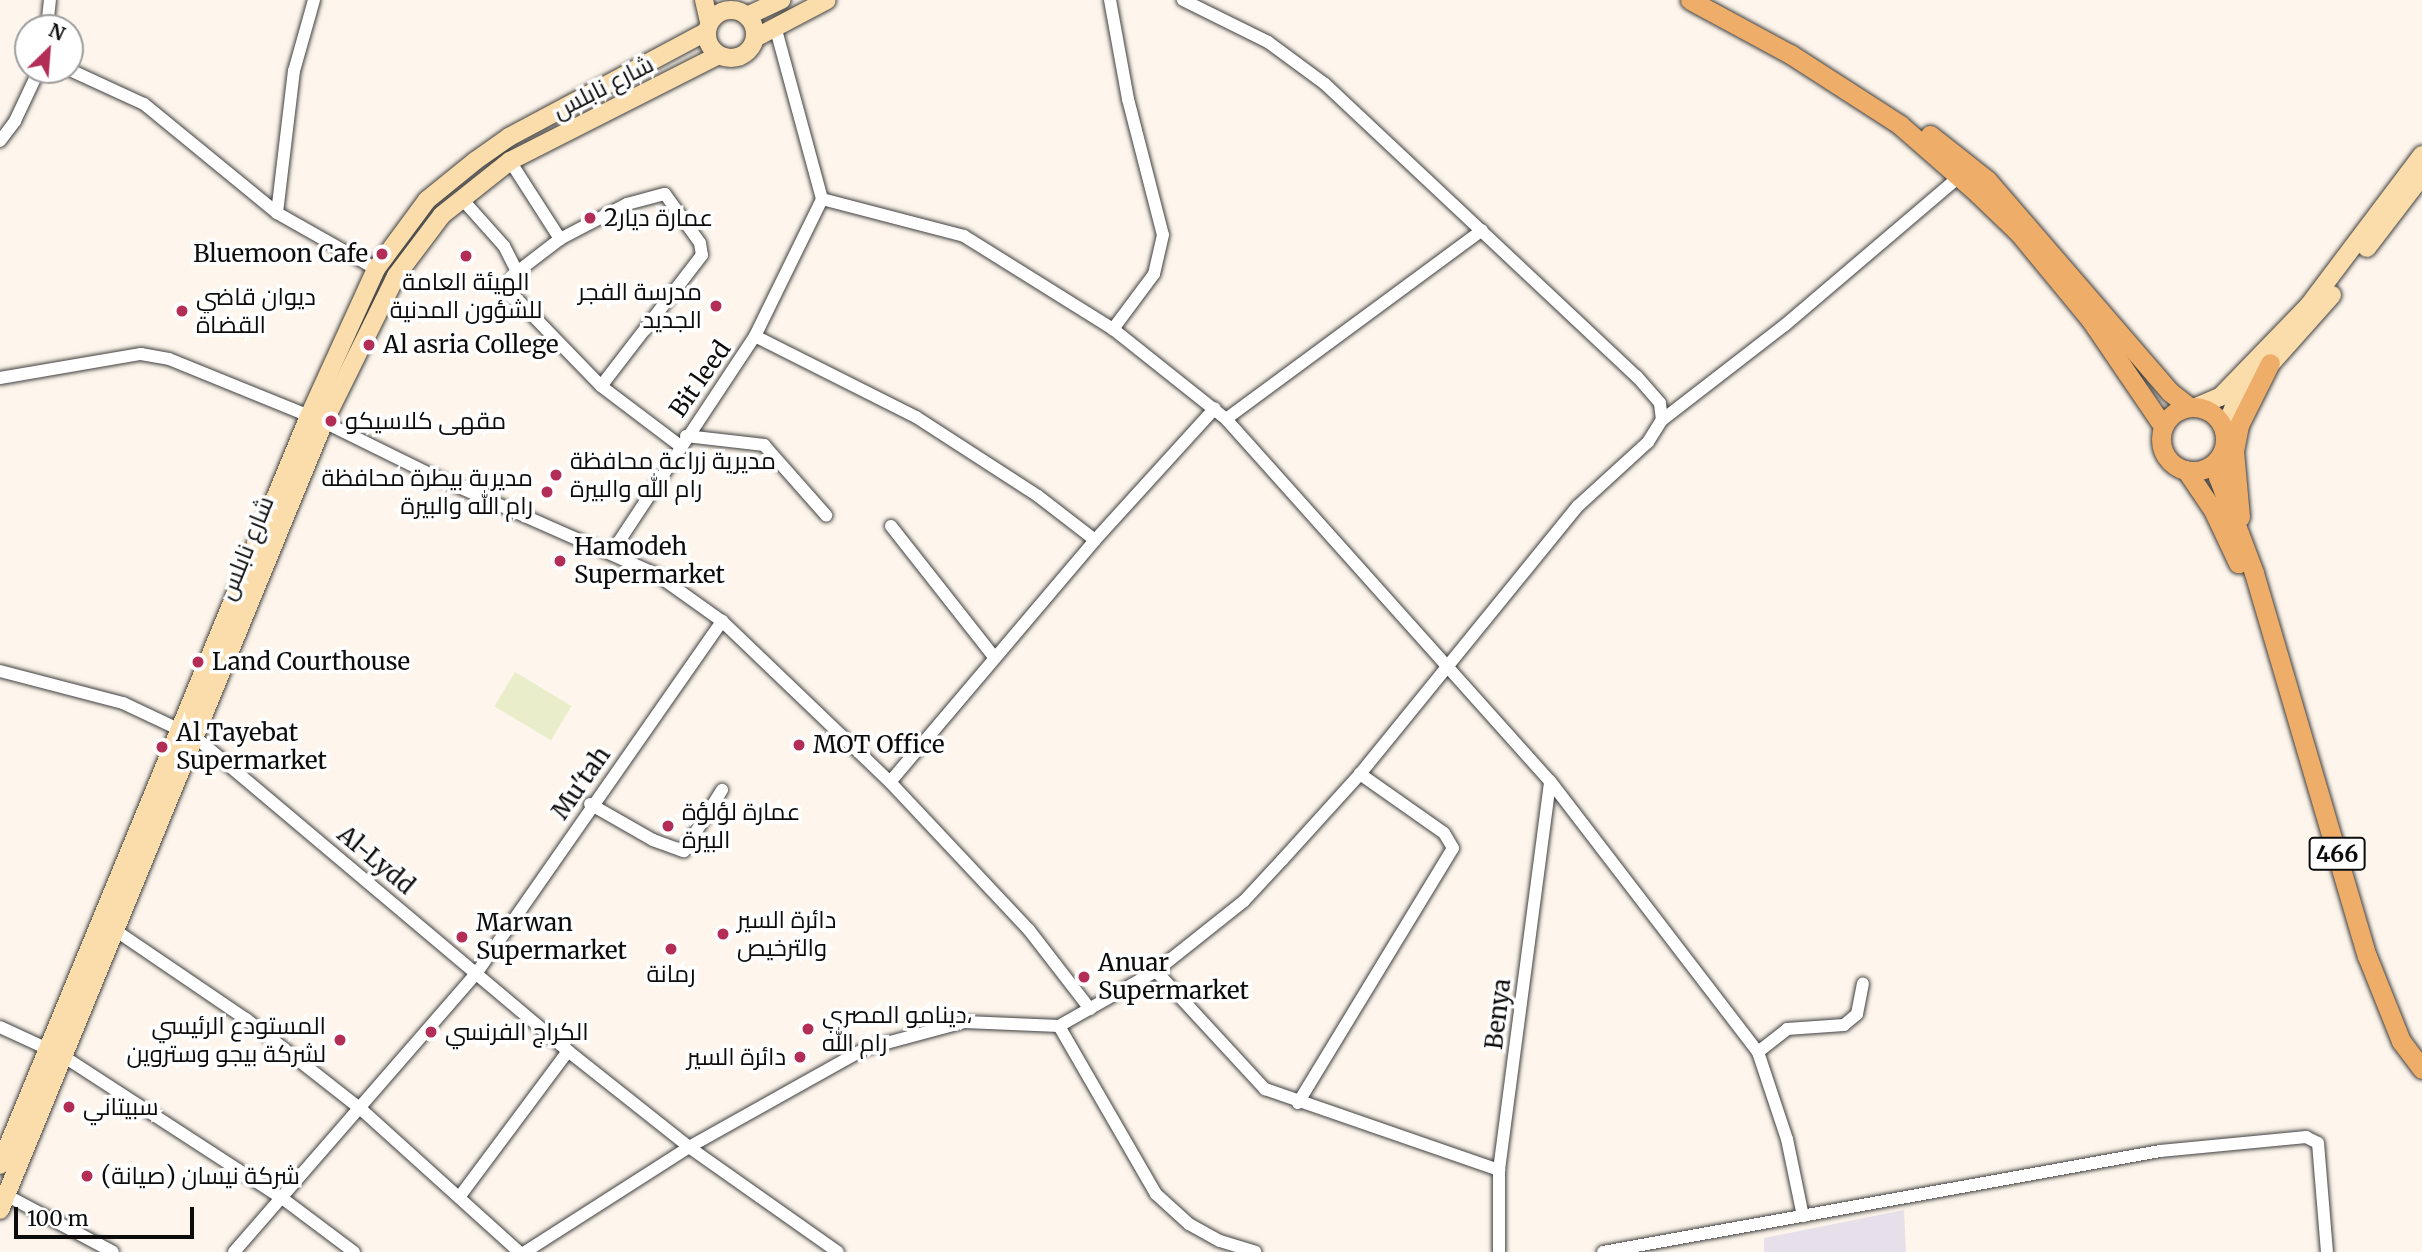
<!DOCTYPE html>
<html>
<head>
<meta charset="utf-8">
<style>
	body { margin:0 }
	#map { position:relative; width:2422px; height:1252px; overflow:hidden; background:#fef6ec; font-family:Merriweather,Cairo,serif }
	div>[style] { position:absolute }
	.industrial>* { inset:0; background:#e7e0ea }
	.pitch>* { inset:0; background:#eaedc9; transform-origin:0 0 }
	.roads { filter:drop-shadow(0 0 2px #3f3f3f) drop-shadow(0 0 2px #3f3f3f) }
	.minor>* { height:12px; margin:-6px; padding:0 6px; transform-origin:6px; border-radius:6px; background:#fff }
	.secondary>* { height:18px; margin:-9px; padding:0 9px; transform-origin:9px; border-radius:9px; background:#faddab }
	.secondary>.ring { margin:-9px; padding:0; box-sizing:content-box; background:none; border:18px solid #faddab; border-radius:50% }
	.primary>* { height:19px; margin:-9.5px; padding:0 9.5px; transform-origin:9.5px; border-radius:9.5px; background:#efad6a }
	.primary>.ring { margin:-9.5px; padding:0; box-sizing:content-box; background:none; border:19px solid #efad6a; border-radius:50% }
	.dots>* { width:19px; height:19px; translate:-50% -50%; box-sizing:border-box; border:4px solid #fff; border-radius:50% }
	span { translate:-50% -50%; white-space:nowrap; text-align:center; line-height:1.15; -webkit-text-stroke:7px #fff; paint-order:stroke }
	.shield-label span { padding:2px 5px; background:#fff; border:2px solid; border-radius:5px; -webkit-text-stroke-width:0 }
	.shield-label { font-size:23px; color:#0c0c0c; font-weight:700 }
	.street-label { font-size:24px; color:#0c0c0c }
	.poi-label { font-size:24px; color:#0c0c0c }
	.left { translate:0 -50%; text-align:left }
	.right { translate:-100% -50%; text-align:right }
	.north { position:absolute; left:14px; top:14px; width:70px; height:70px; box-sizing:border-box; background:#fff; border:2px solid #9e9e9e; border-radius:50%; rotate:25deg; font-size:19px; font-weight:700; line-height:28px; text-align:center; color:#0c0c0c }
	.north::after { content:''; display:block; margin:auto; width:24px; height:32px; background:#b22e56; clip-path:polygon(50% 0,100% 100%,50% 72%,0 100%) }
	.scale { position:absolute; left:14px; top:1207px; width:180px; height:32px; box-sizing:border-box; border:4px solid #0c0c0c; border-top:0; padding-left:9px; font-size:21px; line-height:24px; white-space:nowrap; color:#0c0c0c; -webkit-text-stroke:5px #fff; paint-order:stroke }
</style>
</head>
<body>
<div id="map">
	<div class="industrial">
		<div style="clip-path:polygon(1904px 1210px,1906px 1252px,1764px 1252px,1764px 1238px)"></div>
	</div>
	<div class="pitch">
		<div style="left:515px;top:672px;width:66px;height:40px;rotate:31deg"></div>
	</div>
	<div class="roads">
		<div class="minor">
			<div style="left:1110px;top:0;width:101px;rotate:79.7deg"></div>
			<div style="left:1128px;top:99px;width:140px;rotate:75.6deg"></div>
			<div style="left:1163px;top:235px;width:40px;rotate:103deg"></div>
			<div style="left:1154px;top:274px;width:69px;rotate:126.7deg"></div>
			<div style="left:47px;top:28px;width:28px;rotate:-84deg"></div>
			<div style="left:70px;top:70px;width:81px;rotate:24.7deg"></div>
			<div style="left:144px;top:104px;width:172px;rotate:39.3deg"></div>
			<div style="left:277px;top:213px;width:114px;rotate:29.5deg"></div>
			<div style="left:0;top:141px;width:25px;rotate:-53deg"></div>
			<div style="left:15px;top:121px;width:56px;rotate:-64.8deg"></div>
			<div style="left:510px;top:161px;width:93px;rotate:57.3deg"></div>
			<div style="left:462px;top:199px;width:63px;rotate:48.2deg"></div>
			<div style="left:504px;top:246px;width:29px;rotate:63deg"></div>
			<div style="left:517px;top:272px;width:14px;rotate:126deg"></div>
			<div style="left:509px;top:283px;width:9px;rotate:84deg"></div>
			<div style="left:510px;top:292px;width:131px;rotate:45.9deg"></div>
			<div style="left:822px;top:199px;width:147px;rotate:14.6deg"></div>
			<div style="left:964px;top:236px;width:176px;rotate:32deg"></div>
			<div style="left:1113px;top:329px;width:144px;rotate:38.5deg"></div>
			<div style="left:1226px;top:419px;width:486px;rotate:48.2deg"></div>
			<div style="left:1550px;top:781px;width:342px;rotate:52.5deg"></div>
			<div style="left:1758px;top:1052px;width:92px;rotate:71.6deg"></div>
			<div style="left:1787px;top:1139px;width:79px;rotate:78.3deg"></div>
			<div style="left:277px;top:213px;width:143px;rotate:-83.2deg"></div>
			<div style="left:294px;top:71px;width:74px;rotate:-74.3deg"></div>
			<div style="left:517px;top:272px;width:54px;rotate:-37.5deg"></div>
			<div style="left:560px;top:239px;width:76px;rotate:-27.6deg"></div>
			<div style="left:627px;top:204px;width:39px;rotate:-15deg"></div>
			<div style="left:665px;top:194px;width:60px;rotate:54.5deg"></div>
			<div style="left:700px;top:243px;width:12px;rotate:81deg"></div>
			<div style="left:702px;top:255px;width:165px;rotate:127.6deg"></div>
			<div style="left:601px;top:386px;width:98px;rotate:37.1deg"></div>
			<div style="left:755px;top:336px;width:180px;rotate:26.7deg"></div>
			<div style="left:916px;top:417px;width:145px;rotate:32.9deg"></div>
			<div style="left:1038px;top:496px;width:72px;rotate:37.7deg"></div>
			<div style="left:0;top:378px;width:143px;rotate:-9.7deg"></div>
			<div style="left:141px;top:354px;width:28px;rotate:10deg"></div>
			<div style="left:169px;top:359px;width:167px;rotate:22.1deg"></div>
			<div style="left:324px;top:422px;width:125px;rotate:26.2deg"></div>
			<div style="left:436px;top:477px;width:240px;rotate:23.8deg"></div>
			<div style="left:656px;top:574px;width:81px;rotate:35.5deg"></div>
			<div style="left:722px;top:621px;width:233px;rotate:43.8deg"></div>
			<div style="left:890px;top:782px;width:203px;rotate:46.8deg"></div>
			<div style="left:1029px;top:930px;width:100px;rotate:52.3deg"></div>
			<div style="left:1226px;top:419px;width:318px;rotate:-36.4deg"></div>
			<div style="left:1662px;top:420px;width:155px;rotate:-37.7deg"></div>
			<div style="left:1785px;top:325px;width:236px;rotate:-40.4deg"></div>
			<div style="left:686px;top:436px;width:79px;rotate:6.6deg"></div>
			<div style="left:764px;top:445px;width:94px;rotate:48.5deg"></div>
			<div style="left:891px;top:526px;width:168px;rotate:51.8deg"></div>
			<div style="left:612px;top:552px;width:259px;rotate:-56.5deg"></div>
			<div style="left:755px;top:336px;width:153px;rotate:-63.9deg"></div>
			<div style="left:822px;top:199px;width:179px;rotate:-105.2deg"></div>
			<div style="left:0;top:671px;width:127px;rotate:14.6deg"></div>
			<div style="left:123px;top:703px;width:80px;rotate:25.3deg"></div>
			<div style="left:195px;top:737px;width:488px;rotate:40.1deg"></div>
			<div style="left:568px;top:1051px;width:154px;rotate:38.4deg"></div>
			<div style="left:689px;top:1147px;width:182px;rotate:35.2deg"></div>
			<div style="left:890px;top:782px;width:317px;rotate:-49.7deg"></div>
			<div style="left:1095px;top:540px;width:178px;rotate:-47.7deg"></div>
			<div style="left:590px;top:804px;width:73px;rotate:29.7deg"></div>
			<div style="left:653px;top:840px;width:33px;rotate:20deg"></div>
			<div style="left:684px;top:851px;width:72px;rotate:-58.1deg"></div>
			<div style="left:109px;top:926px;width:166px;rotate:34.2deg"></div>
			<div style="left:246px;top:1019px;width:147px;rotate:38.1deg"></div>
			<div style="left:362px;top:1110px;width:212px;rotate:42.1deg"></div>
			<div style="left:1156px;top:971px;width:161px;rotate:47.3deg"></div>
			<div style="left:1265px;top:1089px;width:248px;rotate:19.1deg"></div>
			<div style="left:1059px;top:1026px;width:194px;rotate:60deg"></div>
			<div style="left:1156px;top:1194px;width:45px;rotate:42.3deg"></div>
			<div style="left:1189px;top:1224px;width:35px;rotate:29deg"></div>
			<div style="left:1220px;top:1241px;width:37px;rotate:17deg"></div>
			<div style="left:0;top:1027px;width:69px;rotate:24.7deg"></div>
			<div style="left:63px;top:1056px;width:261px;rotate:33deg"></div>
			<div style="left:282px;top:1198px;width:90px;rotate:36.9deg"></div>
			<div style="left:1758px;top:1052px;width:37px;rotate:-38deg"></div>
			<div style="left:1787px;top:1029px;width:57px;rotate:-4deg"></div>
			<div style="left:1844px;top:1025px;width:17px;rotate:-40deg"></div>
			<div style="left:1857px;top:1014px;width:31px;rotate:-79deg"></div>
			<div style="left:1298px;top:1103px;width:298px;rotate:-58.7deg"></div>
			<div style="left:1453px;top:848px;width:17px;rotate:-121deg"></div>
			<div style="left:1444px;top:833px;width:103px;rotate:-144.9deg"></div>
			<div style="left:6px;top:1195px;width:121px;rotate:28deg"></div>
			<div style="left:460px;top:1196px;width:181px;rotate:-53.3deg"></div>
			<div style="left:234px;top:1252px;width:372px;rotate:-49deg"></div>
			<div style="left:478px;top:971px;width:427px;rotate:-55.1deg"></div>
			<div style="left:525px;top:1252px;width:195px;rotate:-32.6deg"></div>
			<div style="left:689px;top:1147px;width:201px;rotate:-29.2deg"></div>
			<div style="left:864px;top:1049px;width:105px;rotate:-15deg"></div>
			<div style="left:965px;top:1022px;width:94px;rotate:2.4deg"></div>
			<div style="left:1059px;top:1026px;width:112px;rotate:-29.6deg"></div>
			<div style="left:1156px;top:971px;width:112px;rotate:-38.5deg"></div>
			<div style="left:1244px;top:901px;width:57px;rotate:-47.1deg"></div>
			<div style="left:1283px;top:859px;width:115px;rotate:-47.8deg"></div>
			<div style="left:1360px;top:774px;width:345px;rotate:-50.9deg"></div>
			<div style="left:1578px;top:506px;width:95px;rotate:-42.4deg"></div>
			<div style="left:1648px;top:442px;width:26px;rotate:-58deg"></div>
			<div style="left:1662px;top:420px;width:17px;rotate:-97deg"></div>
			<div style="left:1660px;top:403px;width:35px;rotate:-131deg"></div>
			<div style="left:1637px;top:377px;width:428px;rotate:-136.8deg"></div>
			<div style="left:1325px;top:84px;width:71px;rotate:-143.6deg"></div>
			<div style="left:1268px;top:42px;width:95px;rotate:-153.7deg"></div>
			<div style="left:1499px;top:1252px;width:82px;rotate:-90deg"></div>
			<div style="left:1499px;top:1170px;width:392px;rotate:-82.5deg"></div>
			<div style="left:1603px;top:1252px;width:566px;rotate:-10.28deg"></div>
			<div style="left:2160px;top:1151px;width:147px;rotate:-5.5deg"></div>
			<div style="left:2306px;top:1137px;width:13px;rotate:27deg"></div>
			<div style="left:2318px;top:1143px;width:109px;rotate:85.3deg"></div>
		</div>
		<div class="secondary">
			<div style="left:704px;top:0;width:23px;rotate:77deg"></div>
			<div class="ring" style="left:707px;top:10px;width:30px;height:30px"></div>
			<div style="left:747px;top:16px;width:38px;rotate:-25deg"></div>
			<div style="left:755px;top:38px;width:81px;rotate:-27.8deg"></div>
			<div style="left:2367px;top:248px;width:91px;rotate:-52.6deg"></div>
			<div style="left:2196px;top:407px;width:26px;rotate:-23deg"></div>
			<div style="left:2220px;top:397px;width:128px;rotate:-45.9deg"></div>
			<div style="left:2309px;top:305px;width:188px;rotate:-53deg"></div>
			<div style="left:2224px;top:431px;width:29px;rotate:-68deg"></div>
			<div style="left:2235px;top:404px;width:146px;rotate:-48.3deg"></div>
			<div style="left:0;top:1165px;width:810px;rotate:-67.58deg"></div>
			<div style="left:309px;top:416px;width:162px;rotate:-65.5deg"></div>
			<div style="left:376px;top:269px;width:86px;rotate:-53.5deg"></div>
			<div style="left:427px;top:200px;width:62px;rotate:-39.1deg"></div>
			<div style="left:475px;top:161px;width:42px;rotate:-35.2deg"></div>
			<div style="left:509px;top:137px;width:223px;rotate:-28.1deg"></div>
			<div style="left:0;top:1210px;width:852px;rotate:-67.65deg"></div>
			<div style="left:324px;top:422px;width:163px;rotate:-63.7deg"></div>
			<div style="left:396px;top:276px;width:76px;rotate:-53deg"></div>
			<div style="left:442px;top:215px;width:87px;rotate:-38.5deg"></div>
			<div style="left:510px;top:161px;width:234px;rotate:-26.9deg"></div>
		</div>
		<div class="primary">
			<div style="left:1690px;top:0;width:114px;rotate:28.4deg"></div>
			<div style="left:1790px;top:54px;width:131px;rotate:32.8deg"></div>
			<div style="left:1900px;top:125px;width:96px;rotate:41.2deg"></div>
			<div style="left:1972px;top:188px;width:65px;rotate:43.8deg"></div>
			<div style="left:2019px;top:233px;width:112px;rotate:50.5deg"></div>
			<div style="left:2090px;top:319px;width:130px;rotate:55.7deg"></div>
			<div style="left:1930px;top:135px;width:73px;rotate:38.3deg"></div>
			<div style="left:1987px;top:180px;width:280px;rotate:49.2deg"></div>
			<div style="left:2170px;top:392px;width:24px;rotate:38deg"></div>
			<div class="ring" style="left:2161px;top:407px;width:45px;height:45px"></div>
			<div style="left:2219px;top:458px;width:19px;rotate:93deg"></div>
			<div style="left:2218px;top:477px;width:103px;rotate:69.4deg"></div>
			<div style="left:2254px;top:573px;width:399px;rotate:73.6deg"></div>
			<div style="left:2367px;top:956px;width:92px;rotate:68.2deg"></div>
			<div style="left:2401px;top:1041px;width:35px;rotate:53deg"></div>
			<div style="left:2186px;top:470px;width:48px;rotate:56deg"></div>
			<div style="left:2213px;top:510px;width:59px;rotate:64.7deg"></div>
			<div style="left:2240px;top:517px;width:66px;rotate:-95.2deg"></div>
			<div style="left:2234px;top:451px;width:26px;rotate:-79deg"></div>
			<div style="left:2239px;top:425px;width:69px;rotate:-63.4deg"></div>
		</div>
	</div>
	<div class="dots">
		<div style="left:590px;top:218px;background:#b22e56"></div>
		<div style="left:382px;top:254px;background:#b22e56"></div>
		<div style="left:466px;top:256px;background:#b22e56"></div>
		<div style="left:716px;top:306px;background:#b22e56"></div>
		<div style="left:182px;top:311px;background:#b22e56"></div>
		<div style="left:369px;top:345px;background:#b22e56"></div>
		<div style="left:331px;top:421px;background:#b22e56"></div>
		<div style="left:556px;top:475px;background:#b22e56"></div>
		<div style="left:547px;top:492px;background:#b22e56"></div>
		<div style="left:560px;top:561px;background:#b22e56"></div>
		<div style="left:198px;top:662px;background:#b22e56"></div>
		<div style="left:799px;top:745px;background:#b22e56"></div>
		<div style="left:162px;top:747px;background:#b22e56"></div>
		<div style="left:668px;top:826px;background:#b22e56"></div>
		<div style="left:723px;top:934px;background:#b22e56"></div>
		<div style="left:462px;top:937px;background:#b22e56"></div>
		<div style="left:671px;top:949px;background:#b22e56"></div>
		<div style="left:1084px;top:977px;background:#b22e56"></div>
		<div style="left:808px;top:1029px;background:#b22e56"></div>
		<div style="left:431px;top:1032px;background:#b22e56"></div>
		<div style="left:340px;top:1040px;background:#b22e56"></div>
		<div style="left:800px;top:1057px;background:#b22e56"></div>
		<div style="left:69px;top:1107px;background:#b22e56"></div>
		<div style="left:87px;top:1176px;background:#b22e56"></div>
	</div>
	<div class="shield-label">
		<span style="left:2337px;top:854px">466</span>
	</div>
	<div class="street-label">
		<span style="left:603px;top:87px;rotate:-27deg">شارع نابلس</span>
		<span style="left:700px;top:379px;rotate:-55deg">Bit leed</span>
		<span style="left:246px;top:548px;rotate:-68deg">شارع نابلس</span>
		<span style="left:581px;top:783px;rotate:-55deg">Mu'tah</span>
		<span style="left:376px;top:860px;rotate:40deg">Al-Lydd</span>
		<span style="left:1498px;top:1014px;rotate:-83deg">Benya</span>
	</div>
	<div class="poi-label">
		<span class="left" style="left:604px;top:218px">عمارة ديار2</span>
		<span class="right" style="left:368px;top:254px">Bluemoon Cafe</span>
		<span style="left:466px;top:296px">الهيئة العامة<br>للشؤون المدنية</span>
		<span class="right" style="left:702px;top:306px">مدرسة الفجر<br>الجديد</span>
		<span class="left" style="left:196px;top:311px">ديوان قاضي<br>القضاة</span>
		<span class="left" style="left:383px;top:345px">Al asria College</span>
		<span class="left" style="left:345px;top:421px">مقهی كلاسيكو</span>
		<span class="left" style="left:570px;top:475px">مديرية زراعة محافظة<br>رام الله والبيرة</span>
		<span class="right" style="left:533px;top:492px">مديرية بيطرة محافظة<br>رام الله والبيرة</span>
		<span class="left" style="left:574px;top:561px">Hamodeh<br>Supermarket</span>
		<span class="left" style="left:212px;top:662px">Land Courthouse</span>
		<span class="left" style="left:176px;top:747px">Al Tayebat<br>Supermarket</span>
		<span class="left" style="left:813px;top:745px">MOT Office</span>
		<span class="left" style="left:682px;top:826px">عمارة لؤلؤة<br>البيرة</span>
		<span class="left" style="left:737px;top:934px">دائرة السير<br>والترخيص</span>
		<span class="left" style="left:476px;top:937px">Marwan<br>Supermarket</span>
		<span class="left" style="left:1098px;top:977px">Anuar<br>Supermarket</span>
		<span style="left:671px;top:974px">رمانة</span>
		<span class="left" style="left:822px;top:1029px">دينامو المصري،<br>رام الله</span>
		<span class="right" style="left:326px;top:1040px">المستودع الرئيسي<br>لشركة بيجو وستروين</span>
		<span class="left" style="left:445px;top:1032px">الكراج الفرنسي</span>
		<span class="right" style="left:786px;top:1057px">دائرة السير</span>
		<span class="left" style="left:83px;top:1107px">سبيتاني</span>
		<span class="left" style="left:101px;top:1176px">شركة نيسان (صيانة)</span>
	</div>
	<div class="north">N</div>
	<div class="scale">100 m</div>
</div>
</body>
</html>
